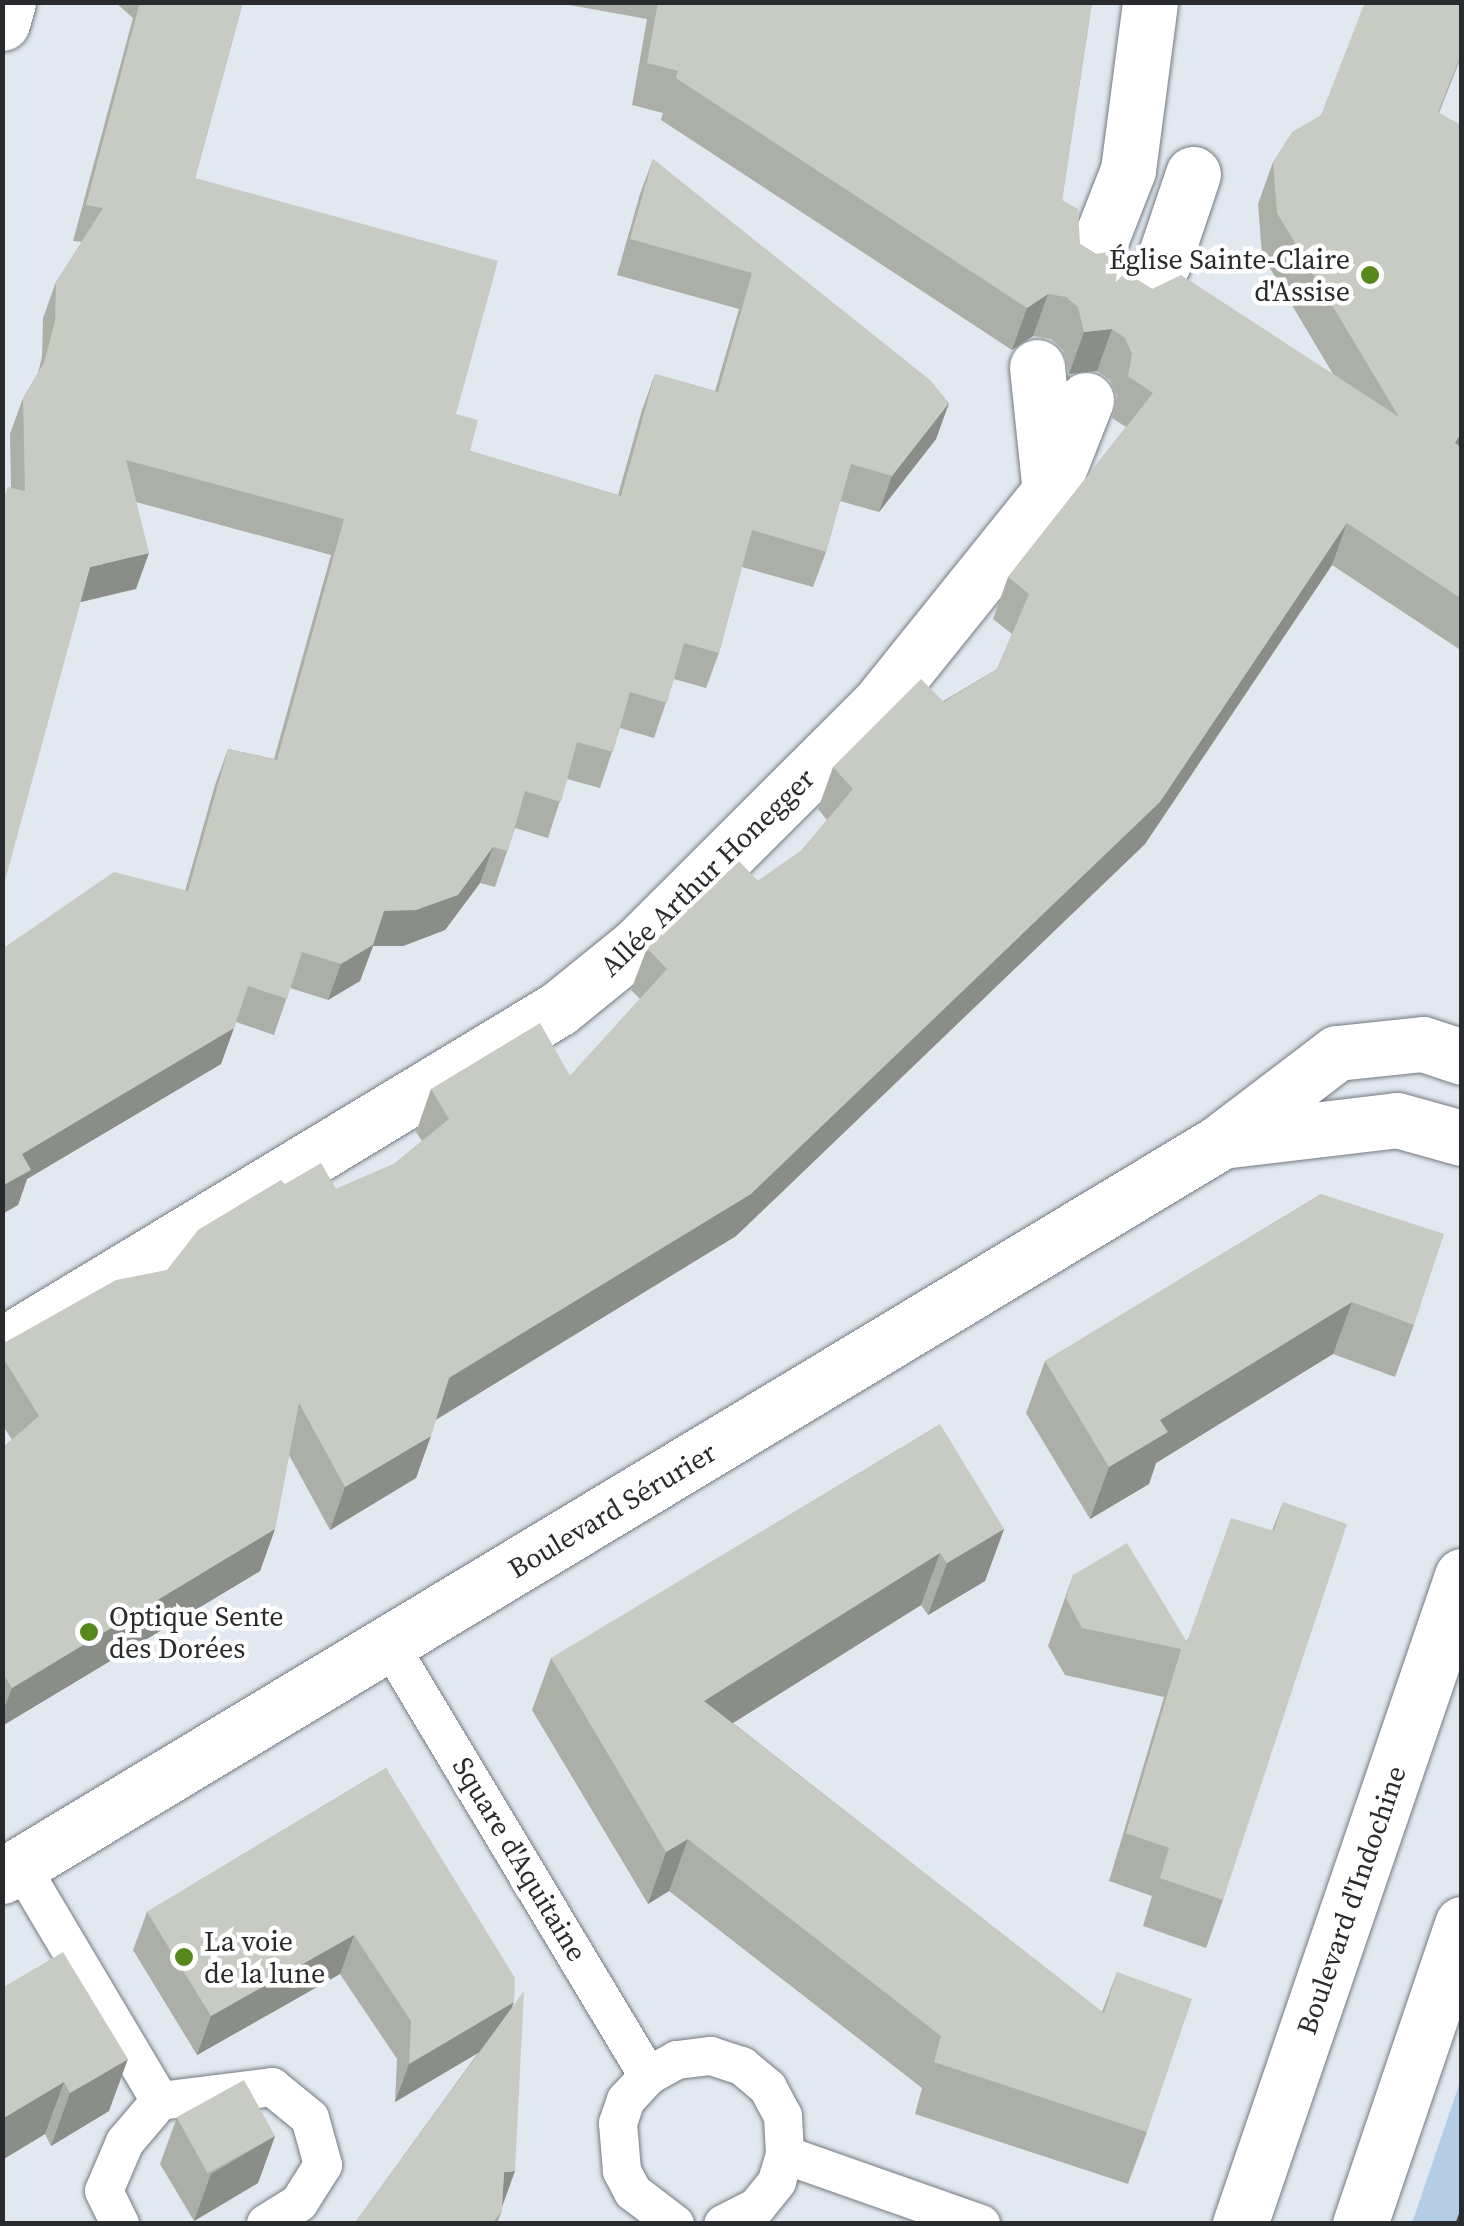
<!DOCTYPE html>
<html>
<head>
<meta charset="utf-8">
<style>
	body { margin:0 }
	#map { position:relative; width:1464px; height:2226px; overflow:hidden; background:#e1e8ef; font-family:"Source Serif 4",serif }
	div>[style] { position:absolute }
	.green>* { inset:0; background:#b5cce7 }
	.roads { filter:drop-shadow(0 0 2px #757a81) drop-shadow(0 0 2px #757a81) }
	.service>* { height:38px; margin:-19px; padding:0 19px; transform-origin:19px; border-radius:19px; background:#fff }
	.pedestrian>* { height:55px; margin:-27.5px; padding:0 27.5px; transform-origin:27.5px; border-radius:27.5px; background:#fff }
	.minor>* { height:55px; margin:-27.5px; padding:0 27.5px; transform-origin:27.5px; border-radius:27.5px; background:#fff }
	.tertiary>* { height:55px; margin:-27.5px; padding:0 27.5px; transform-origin:27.5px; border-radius:27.5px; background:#fff }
	.primary>* { height:55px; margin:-27.5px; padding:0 27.5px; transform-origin:27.5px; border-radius:27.5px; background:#fff }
	.tram>* { height:2.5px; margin:-1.25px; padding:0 1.25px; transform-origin:1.25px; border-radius:1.25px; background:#45484b }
	.wall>* { inset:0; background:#abafa8 }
	.shaded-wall>* { inset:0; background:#8b8e88 }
	.building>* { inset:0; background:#c7cbc3; transform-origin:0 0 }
	.dots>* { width:28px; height:28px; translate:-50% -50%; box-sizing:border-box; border:5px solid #fff; border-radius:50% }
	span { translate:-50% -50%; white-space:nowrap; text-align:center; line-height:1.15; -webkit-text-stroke:9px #fff; paint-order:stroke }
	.poi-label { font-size:28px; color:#282a2d }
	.right { translate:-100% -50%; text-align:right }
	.left { translate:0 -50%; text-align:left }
	.street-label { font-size:28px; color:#282a2d }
	.frame { position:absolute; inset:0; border:5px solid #282a2d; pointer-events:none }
</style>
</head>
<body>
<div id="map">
	<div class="green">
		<div style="clip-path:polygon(1461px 2079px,1461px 2223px,1412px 2223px)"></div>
	</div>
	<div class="roads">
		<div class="service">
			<div style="left:389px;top:1644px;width:504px;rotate:59.06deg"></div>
			<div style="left:20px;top:1865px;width:274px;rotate:59.3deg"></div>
			<div style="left:160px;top:2101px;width:54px;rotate:130.5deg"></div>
			<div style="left:125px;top:2142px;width:53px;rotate:113.2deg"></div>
			<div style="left:104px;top:2191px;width:37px;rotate:64deg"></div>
			<div style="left:160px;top:2101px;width:113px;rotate:-7.1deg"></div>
			<div style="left:272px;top:2087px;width:49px;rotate:39.2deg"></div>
			<div style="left:310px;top:2118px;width:49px;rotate:74.5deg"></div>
			<div style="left:323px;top:2165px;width:45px;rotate:122.3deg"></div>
			<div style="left:299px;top:2203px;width:39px;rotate:148deg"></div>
			<div style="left:785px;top:2155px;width:208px;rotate:19.4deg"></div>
			<div style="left:675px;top:2224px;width:53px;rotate:-142.7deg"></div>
			<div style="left:633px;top:2192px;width:24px;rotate:-118deg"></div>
			<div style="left:622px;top:2171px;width:48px;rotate:-94.8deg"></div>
			<div style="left:618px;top:2123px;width:24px;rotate:-71deg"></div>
			<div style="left:626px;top:2100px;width:33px;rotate:-47deg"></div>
			<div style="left:648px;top:2076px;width:33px;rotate:-29deg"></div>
			<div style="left:677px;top:2060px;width:34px;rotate:-7deg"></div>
			<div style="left:711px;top:2056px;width:33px;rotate:18deg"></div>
			<div style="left:742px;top:2066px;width:34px;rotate:40deg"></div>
			<div style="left:768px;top:2088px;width:32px;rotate:62deg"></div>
			<div style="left:783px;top:2116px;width:39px;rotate:87deg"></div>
			<div style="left:785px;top:2155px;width:28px;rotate:107deg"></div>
			<div style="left:777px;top:2182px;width:32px;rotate:129deg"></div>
			<div style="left:757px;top:2207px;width:38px;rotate:153deg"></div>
		</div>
		<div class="pedestrian">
			<div style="left:1139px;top:300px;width:44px;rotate:-57deg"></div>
			<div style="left:1163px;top:263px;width:94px;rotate:-71.4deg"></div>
			<div style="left:1037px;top:367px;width:117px;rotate:84.1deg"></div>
			<div style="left:2px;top:1345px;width:650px;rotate:-31.15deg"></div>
			<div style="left:558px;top:1009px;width:102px;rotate:-39deg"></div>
			<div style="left:637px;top:945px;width:340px;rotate:-44.9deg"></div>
			<div style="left:878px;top:705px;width:275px;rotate:-51.2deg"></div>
			<div style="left:1050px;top:491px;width:98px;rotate:-68.4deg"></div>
		</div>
		<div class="minor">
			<div style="left:2px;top:23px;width:22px;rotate:-74deg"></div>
			<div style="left:1090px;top:267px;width:104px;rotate:-68.6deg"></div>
			<div style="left:1128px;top:170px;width:169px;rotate:-82.5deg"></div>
		</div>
		<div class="tertiary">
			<div style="left:1222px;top:1141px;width:176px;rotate:-6.8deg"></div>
			<div style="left:1397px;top:1120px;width:67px;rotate:15.5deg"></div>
			<div style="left:2px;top:1876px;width:1422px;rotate:-31.07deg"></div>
			<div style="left:1220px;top:1142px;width:147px;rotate:-37.3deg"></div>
			<div style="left:1337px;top:1053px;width:86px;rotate:-6deg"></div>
			<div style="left:1423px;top:1044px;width:41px;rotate:18.4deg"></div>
		</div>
		<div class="primary">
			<div style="left:1240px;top:2224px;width:685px;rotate:-71.09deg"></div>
			<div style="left:1360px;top:2224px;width:317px;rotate:-71.2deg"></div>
		</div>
	</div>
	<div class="tram">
		<div style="left:1456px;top:2224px;width:17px;rotate:-69deg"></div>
	</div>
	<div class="wall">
		<div style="clip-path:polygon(115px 2px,243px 2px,195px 178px,456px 414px,470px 451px,618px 495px,642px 410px,655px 374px,715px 391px,739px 309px,617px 275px,640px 194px,653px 159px,949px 403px,936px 439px,879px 512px,840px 501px,826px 552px,813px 587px,742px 567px,719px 653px,706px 688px,674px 679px,654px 738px,620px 728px,600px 788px,567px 779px,548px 838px,515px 828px,495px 887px,480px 883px,445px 930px,403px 946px,373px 946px,360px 981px,328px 1000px,290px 988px,274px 1035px,236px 1022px,221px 1064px,27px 1179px,18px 1205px,2px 1214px,2px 949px,185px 891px,215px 785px,228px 749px,274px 759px,331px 555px,136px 502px,136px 589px,11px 488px,10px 434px,23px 398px,38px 373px,42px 357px,43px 318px,56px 282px,82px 242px,73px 241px,133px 18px)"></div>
		<div style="clip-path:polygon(553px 2px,1092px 2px,1062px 200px,1080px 244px,1152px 289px,1333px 374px,1262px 255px,1258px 204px,1273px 162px,1321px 115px,1462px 2px,1462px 55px,1439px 113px,1462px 126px,1462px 651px,1332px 565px,1145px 844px,736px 1236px,436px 1419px,416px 1478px,330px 1530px,289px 1455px,275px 1529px,260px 1571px,2px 1726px,2px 1448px,12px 1440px,2px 1424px,2px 1344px,167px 1270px,285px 1184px,336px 1189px,394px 1164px,422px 1141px,416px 1132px,431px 1089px,570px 1076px,640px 999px,631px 990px,647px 948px,758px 881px,801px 851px,827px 820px,818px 809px,833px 767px,997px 669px,1012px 634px,993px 619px,1008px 577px,1126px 427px,1112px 418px,1117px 396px,1110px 380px,1097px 371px,1069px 374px,1063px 350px,1051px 339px,1033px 336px,1012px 350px,661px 120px,663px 113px,632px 105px,647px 19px)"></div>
		<div style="clip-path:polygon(1321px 1194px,1414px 1325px,1395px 1377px,1333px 1354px,1156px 1463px,1149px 1484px,1090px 1519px,1026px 1413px,1045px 1361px)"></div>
		<div style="clip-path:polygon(1283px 1502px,1223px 1900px,1206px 1948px,1143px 1926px,1152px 1896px,1109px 1881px,1164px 1697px,1065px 1675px,1048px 1646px,1073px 1575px,1186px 1641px,1272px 1531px)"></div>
		<div style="clip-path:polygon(1004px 1529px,985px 1581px,928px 1615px,921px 1605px,733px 1723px,1102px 2012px,1117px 1972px,1147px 2132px,1128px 2184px,915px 2114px,922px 2088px,669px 1891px,648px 1904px,532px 1710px,551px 1658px)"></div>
		<div style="clip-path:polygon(386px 1768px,512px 2007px,502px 2210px,497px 2224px,354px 2224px,478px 2053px,395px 2102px,397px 2059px,340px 1974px,197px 2055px,133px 1950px,147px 1912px)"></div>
		<div style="clip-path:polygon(2px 1988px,109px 2111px,51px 2146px,45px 2134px,2px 2160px)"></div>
		<div style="clip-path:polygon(177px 2117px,275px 2136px,258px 2183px,194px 2221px,160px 2164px)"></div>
	</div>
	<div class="shaded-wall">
		<div style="clip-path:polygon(1048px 294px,1033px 336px,1012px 350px,1027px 308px)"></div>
		<div style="clip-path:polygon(1112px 329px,1097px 371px,1069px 374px,1084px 332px)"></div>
		<div style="clip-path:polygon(949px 403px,936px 439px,879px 512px,892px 476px)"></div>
		<div style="clip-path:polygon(1462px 431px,1462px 445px,1439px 486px,1455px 443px)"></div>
		<div style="clip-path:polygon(1347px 523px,1332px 565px,1145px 844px,736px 1236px,434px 1421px,449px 1378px)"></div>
		<div style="clip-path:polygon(149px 553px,136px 589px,77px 603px,90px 567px)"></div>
		<div style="clip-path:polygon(493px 847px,480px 883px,445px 930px,403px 946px,373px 946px,360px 981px,328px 1000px,341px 964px,384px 911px)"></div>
		<div style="clip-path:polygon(234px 1028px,221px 1064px,27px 1179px,18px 1205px,2px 1214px,2px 1186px,22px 1154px)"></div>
		<div style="clip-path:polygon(1352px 1302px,1333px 1354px,1156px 1463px,1149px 1484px,1090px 1519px,1109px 1467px,1160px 1420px)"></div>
		<div style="clip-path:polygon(431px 1436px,416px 1478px,330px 1530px,345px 1487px)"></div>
		<div style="clip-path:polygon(275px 1529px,260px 1571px,2px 1726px,2px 1714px,12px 1688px)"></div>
		<div style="clip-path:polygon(1004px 1529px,985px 1581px,928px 1615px,947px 1563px)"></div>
		<div style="clip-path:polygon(940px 1553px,921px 1605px,685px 1753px,704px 1701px)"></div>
		<div style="clip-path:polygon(688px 1839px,669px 1891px,648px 1904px,666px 1852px)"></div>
		<div style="clip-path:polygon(354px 1935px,340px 1974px,197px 2055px,211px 2016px)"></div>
		<div style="clip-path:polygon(514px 2002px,500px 2040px,395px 2102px,409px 2064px)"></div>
		<div style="clip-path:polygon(128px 2059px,109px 2111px,51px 2146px,70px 2093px)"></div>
		<div style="clip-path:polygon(64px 2082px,45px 2134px,2px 2160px,2px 2119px)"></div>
		<div style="clip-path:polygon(275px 2136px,258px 2183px,194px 2221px,211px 2174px)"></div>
		<div style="clip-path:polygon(515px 2171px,501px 2210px,504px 2172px)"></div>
	</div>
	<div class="building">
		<div style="clip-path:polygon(140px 2px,243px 2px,195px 178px,498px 261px,456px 414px,478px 420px,470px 451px,621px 496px,655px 374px,718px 392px,752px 273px,630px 239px,653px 159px,930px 380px,949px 403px,892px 476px,851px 464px,826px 552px,752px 530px,719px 653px,684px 643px,667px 703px,630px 692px,613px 752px,577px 742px,561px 802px,525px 791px,508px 851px,493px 847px,458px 895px,416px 910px,384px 911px,373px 945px,341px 964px,302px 952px,287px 999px,248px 986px,234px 1028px,22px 1154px,31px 1170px,2px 1186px,2px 949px,114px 872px,188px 891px,228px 749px,277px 760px,344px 519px,126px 460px,149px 553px,90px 567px,2px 892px,2px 502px,8px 487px,25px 491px,23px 398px,44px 363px,55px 321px,56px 282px,103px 208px,86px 205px)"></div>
		<div style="clip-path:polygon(658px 2px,1092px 2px,1062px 200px,1078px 209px,1080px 244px,1095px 254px,1125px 249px,1127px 273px,1152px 289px,1181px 275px,1399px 417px,1277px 213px,1273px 162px,1292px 132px,1321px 115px,1365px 2px,1462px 2px,1462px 52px,1438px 112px,1462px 126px,1462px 431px,1455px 443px,1462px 448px,1462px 599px,1347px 523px,1160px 802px,751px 1194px,449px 1378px,431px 1436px,345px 1487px,299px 1403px,275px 1529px,12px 1688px,2px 1672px,2px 1448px,39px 1416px,2px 1356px,2px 1344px,116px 1280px,167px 1270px,198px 1230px,281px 1180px,285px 1184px,321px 1163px,336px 1189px,394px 1164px,449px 1119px,431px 1089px,540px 1023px,570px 1076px,667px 969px,647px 948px,739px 861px,758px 881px,801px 851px,853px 789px,833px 767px,921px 679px,944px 702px,997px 669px,1029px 594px,1008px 577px,1153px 393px,1128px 376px,1132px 354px,1125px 338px,1112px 329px,1084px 332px,1078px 307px,1066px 297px,1048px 294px,1027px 308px,676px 78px,678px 71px,647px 63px)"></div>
		<div style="clip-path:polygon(1321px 1194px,1444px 1234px,1414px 1325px,1352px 1302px,1160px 1420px,1168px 1432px,1109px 1467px,1045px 1361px)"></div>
		<div style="clip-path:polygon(940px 1424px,1004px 1529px,947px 1563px,940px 1553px,704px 1701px,1104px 2013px,1117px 1972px,1192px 1999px,1147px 2132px,934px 2062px,941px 2036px,688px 1839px,666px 1852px,551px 1658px)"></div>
		<div style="clip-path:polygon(1283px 1502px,1347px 1524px,1223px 1900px,1160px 1878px,1169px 1848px,1126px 1833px,1181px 1649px,1082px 1628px,1066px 1598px,1073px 1575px,1127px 1543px,1187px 1642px,1231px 1518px,1274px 1531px)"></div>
		<div style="clip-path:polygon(386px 1768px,515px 1978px,514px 2002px,409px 2064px,411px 2021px,354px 1935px,211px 2016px,147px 1912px)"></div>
		<div style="clip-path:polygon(63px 1952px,128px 2059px,70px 2093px,64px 2082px,2px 2119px,2px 1988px)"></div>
		<div style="clip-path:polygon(524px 1991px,515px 2171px,504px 2172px,502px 2210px,492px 2224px,354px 2224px)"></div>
		<div style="left:244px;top:2080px;width:64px;height:77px;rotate:61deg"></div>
	</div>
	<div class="dots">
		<div style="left:1370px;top:275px;background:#56881c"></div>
		<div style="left:89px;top:1632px;background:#56881c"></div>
		<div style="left:184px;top:1957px;background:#56881c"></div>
	</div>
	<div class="poi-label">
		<span class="right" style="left:1350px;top:275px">Église Sainte-Claire<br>d'Assise</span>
		<span class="left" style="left:109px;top:1632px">Optique Sente<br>des Dorées</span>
		<span class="left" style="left:204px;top:1957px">La voie<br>de la lune</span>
	</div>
	<div class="street-label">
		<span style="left:707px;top:872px;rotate:-44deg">Allée Arthur Honegger</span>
		<span style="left:612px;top:1510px;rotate:-31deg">Boulevard Sérurier</span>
		<span style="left:520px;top:1859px;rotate:59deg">Square d'Aquitaine</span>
		<span style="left:1351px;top:1900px;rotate:-71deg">Boulevard d'Indochine</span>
	</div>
	<div class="frame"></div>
</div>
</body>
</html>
